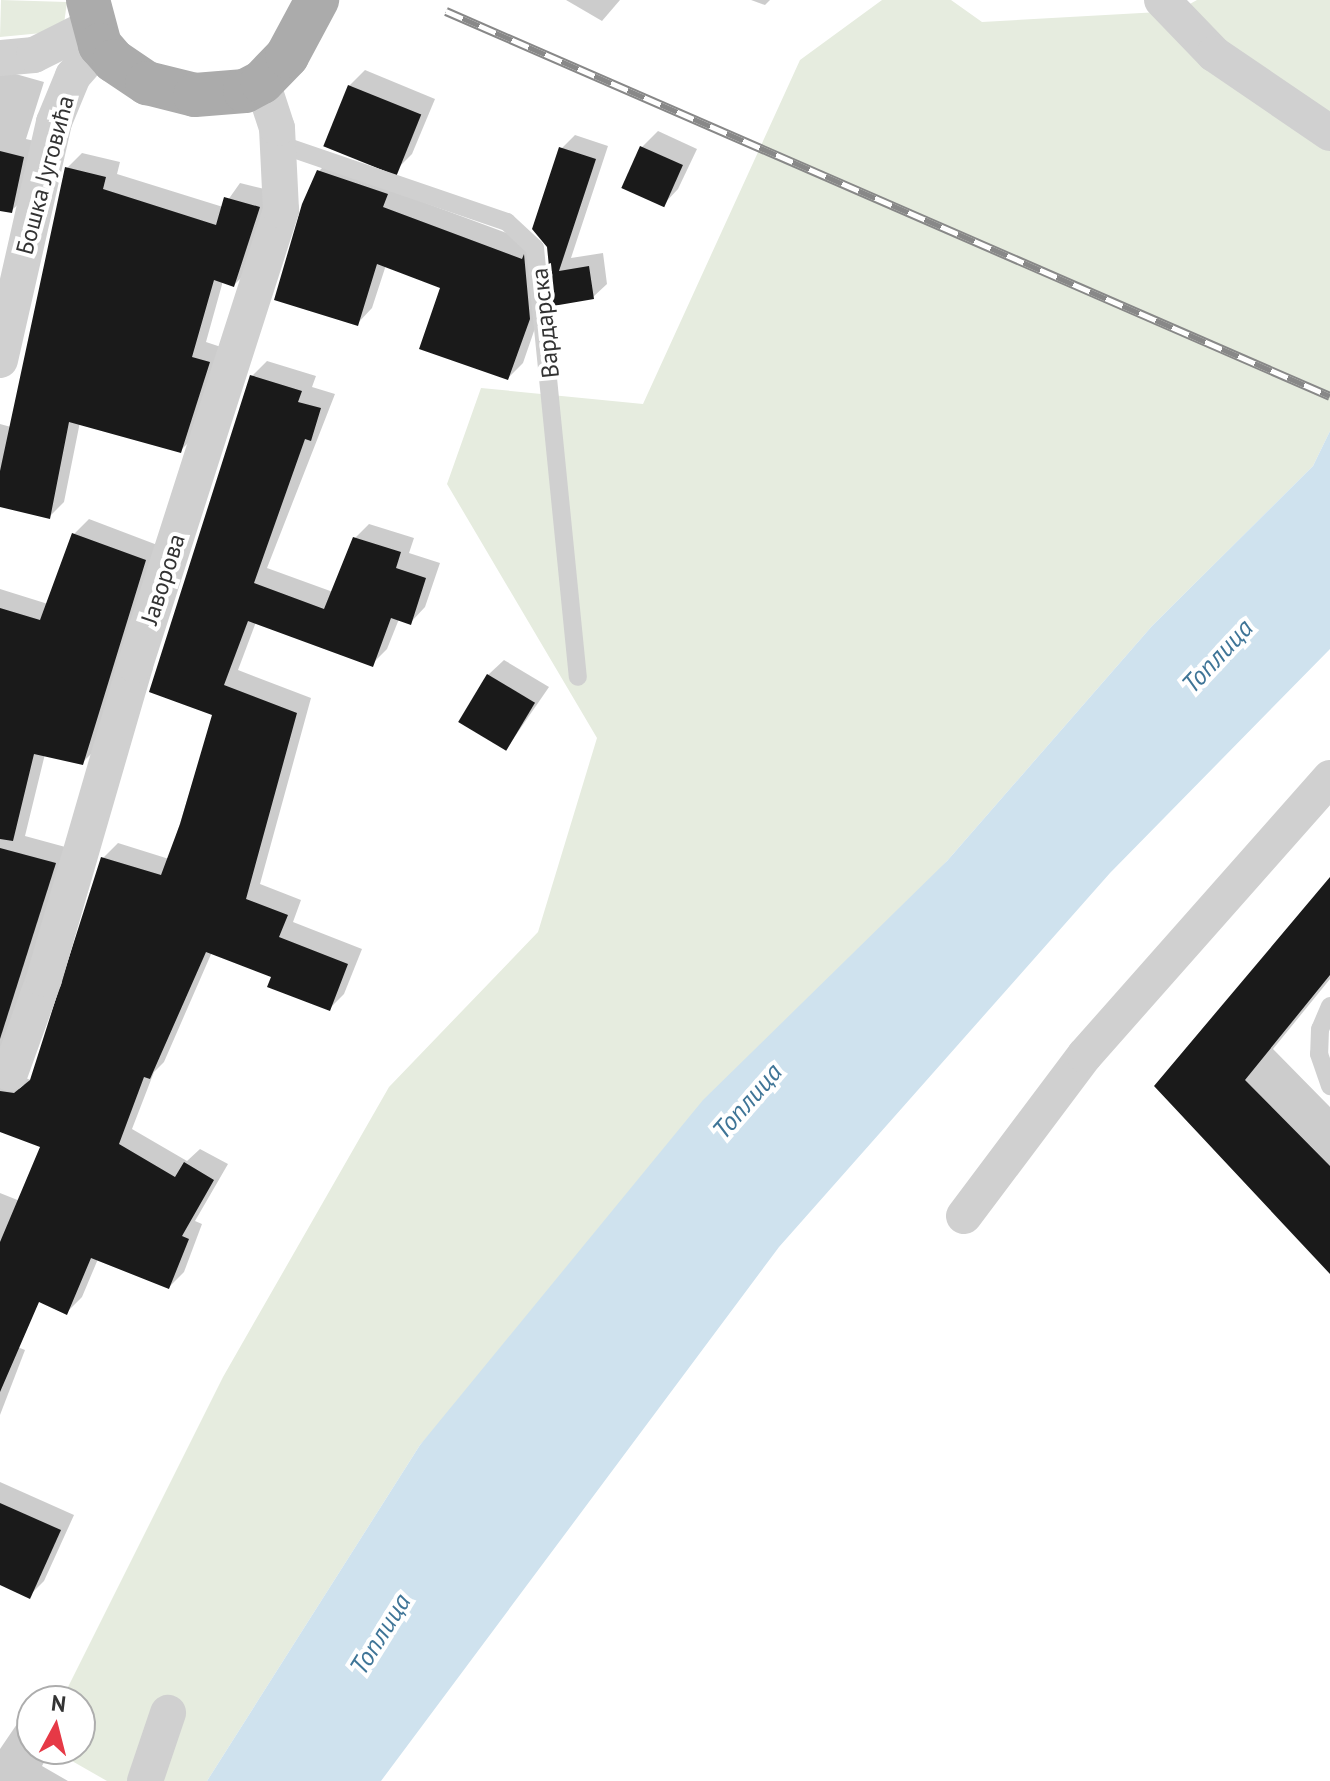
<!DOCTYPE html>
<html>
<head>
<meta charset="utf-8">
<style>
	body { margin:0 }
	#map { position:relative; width:1330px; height:1781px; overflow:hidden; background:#fff; font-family:"PT Sans",sans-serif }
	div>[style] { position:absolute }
	.green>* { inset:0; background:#e6ecdf }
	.water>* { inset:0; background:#cfe2ee }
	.shadow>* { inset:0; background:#0003 }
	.building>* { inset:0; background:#1a1a1a; transform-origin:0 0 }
	.lane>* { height:18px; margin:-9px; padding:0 9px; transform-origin:9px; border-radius:9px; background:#d0d0d0 }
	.street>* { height:36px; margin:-18px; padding:0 18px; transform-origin:18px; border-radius:18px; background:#d0d0d0 }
	.primary>* { height:44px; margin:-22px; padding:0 22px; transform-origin:22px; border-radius:22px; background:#ababab }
	.rail>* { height:9px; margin-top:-4.5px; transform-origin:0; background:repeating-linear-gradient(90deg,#fff 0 18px,#888 0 36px); box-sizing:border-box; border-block:2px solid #888 }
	span { translate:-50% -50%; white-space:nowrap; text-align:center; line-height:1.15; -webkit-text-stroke:8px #fff; paint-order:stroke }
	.street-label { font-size:24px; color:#333 }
	.water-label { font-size:26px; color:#3f7597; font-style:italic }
	.north { position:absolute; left:16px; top:1685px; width:80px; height:80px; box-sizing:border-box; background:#fff; border:2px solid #adadad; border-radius:50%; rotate:7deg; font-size:22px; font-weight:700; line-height:32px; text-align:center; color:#333 }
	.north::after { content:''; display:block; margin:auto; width:28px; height:36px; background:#e63946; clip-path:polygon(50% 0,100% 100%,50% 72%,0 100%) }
</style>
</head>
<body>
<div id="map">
	<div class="green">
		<div style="clip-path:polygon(1px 0,67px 2px,63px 31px,0 37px)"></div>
		<div style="clip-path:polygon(882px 0,951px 0,982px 22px,1177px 11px,1197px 0,1330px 0,1330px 431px,1313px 466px,1152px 626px,947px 861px,420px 1445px,207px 1781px,107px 1781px,51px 1749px,80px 1749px,80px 1701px,61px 1701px,223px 1377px,389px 1087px,538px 932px,597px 738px,447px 484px,481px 388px,643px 404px,800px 60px)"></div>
	</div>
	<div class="water">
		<div style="clip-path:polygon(1330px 431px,1330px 649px,1110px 873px,779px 1247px,381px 1781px,207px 1781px,420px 1445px,703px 1100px,947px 861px,1152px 626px,1313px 466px)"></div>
	</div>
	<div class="shadow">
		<div style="clip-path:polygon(566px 0,620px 0,602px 21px)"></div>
		<div style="clip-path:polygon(751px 0,770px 0,765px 5px)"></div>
		<div style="clip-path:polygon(365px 70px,435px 99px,412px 154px,397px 169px,349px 86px)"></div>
		<div style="clip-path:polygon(5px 71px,44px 82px,26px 139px,39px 142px,27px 196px,11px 211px,0 209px,0 75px)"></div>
		<div style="clip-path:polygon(658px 131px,697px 149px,678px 189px,663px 205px,623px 187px,642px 147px)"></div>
		<div style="clip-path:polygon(575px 135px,608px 146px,571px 258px,603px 253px,607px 284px,593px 297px,555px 304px,561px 149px)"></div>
		<div style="clip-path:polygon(82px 153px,120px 162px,117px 174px,223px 207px,240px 183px,273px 191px,249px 270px,234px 285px,223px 281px,206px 342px,224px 348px,196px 435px,181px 450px,80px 422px,64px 502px,49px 517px,0 505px,0 424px,11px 427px,67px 168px)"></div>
		<div style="clip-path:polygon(334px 156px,396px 192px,536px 244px,544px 302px,523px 363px,508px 378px,443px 287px,386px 265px,372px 308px,357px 324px,319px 171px)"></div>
		<div style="clip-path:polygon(267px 361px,316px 376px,312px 387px,335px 394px,267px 568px,333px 592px,354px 539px,369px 524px,414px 538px,409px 553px,440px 563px,425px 607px,411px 622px,399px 619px,387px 649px,372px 664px,256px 622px,238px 670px,311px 698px,260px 884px,301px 900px,293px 922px,362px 949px,344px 994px,329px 1009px,274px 975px,212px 952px,164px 1062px,154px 1072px,132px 1129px,187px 1161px,200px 1149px,228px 1164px,195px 1221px,202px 1224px,184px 1272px,169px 1287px,98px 1259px,82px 1297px,67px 1312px,0 1283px,0 1193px,20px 1201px,43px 1146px,0 1130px,0 589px,48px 604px,74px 534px,89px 519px,160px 546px,97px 748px,82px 763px,45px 754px,25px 836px,69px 848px,9px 1072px,31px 1080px,103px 858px,118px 843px,169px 859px,214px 713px,252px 376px)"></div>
		<div style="clip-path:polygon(504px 660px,549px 687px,507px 748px,488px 675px)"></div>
		<div style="clip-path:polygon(1330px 880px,1330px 979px,1273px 1049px,1330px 1107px,1330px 1271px,1157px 1086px)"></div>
		<div style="clip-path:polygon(0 1340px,25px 1350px,0 1415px)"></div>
		<div style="clip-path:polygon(0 1482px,74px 1515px,44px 1581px,29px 1596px,0 1583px)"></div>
		<div style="clip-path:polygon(32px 1702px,32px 1749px,51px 1749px,42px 1766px,68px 1781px,0 1781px,0 1749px)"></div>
	</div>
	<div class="building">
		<div style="left:348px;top:85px;width:79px;height:66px;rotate:22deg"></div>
		<div style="left:640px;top:146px;width:47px;height:46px;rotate:24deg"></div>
		<div style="clip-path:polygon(559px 147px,596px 159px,559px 271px,589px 266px,594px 299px,553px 306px,547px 247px,532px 229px)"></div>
		<div style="clip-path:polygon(0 151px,24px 157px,12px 213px,0 211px)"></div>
		<div style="clip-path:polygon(65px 167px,106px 177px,103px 189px,216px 225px,224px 197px,260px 207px,234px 287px,214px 280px,192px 357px,210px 362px,181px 453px,69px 422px,50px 519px,0 507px,0 471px)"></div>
		<div style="clip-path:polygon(317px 170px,388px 194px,383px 207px,522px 259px,524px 254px,530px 319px,508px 380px,419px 349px,440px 288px,377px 264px,358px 326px,274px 300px,302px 204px)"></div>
		<div style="clip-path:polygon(250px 375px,302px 391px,298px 402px,321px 408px,311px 441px,305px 439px,254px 583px,324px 609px,353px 537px,401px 552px,396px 568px,426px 578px,411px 625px,391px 618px,373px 667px,248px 621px,224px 685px,297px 713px,246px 899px,288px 915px,279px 937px,348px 964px,330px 1011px,267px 987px,271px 977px,206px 952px,150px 1079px,144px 1077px,119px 1144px,175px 1177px,184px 1162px,214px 1180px,182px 1236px,189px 1239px,169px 1289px,91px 1258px,67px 1315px,39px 1302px,0 1392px,0 1242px,40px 1147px,0 1132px,0 1091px,14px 1093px,30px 1080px,101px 857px,161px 875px,180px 824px,212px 715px,149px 692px)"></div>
		<div style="clip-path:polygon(72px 533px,146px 560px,83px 765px,34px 754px,13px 841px,0 839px,0 608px,40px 620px)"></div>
		<div style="left:487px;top:674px;width:56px;height:56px;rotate:31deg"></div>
		<div style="clip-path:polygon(0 848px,56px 863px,0 1039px)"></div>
		<div style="clip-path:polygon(1330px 877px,1330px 975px,1245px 1080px,1330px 1166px,1330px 1274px,1154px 1086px)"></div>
		<div style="clip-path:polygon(0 1503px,61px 1530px,30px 1599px,0 1585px)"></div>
	</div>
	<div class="lane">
		<div style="left:279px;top:144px;width:241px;rotate:18.9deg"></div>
		<div style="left:507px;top:222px;width:38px;rotate:43deg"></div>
		<div style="left:535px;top:248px;width:431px;rotate:84.3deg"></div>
		<div style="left:1330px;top:1006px;width:25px;rotate:113deg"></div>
		<div style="left:1320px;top:1029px;width:25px;rotate:92deg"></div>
		<div style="left:1319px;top:1054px;width:34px;rotate:71deg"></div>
	</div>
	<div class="street">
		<div style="left:1162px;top:0;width:75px;rotate:46.1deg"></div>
		<div style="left:1214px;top:54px;width:140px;rotate:34.3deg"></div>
		<div style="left:0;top:58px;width:34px;rotate:-5deg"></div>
		<div style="left:34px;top:55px;width:65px;rotate:-26.6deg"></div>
		<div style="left:0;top:360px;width:244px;rotate:-77.2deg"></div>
		<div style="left:54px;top:122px;width:50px;rotate:-67.6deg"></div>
		<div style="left:73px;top:76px;width:41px;rotate:-48.9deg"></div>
		<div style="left:10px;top:1073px;width:100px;rotate:-70.1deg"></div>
		<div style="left:44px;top:979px;width:327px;rotate:-73.8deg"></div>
		<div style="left:135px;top:665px;width:478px;rotate:-72.2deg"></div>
		<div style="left:281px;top:210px;width:82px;rotate:-92.8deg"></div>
		<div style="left:277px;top:128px;width:48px;rotate:-108.1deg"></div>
		<div style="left:964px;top:1216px;width:201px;rotate:-53.1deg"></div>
		<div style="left:1085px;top:1055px;width:370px;rotate:-48.5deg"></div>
		<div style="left:145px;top:1781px;width:72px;rotate:-71.3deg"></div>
	</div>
	<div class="primary">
		<div style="left:88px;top:0;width:47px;rotate:75.1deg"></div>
		<div style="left:100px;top:45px;width:21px;rotate:49deg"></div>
		<div style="left:114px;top:61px;width:40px;rotate:34deg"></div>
		<div style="left:147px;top:83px;width:49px;rotate:14deg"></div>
		<div style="left:195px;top:95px;width:50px;rotate:-4.6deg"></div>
		<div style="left:245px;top:91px;width:19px;rotate:-28deg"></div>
		<div style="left:262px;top:82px;width:36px;rotate:-46deg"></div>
		<div style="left:287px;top:56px;width:64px;rotate:-61.8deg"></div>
	</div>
	<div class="rail">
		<div style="left:446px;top:11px;width:964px;rotate:23.53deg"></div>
	</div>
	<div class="street-label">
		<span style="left:45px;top:175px;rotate:-75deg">Бошка Југовића</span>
		<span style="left:545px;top:323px;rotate:-96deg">Вардарска</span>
		<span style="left:163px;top:579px;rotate:-72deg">Јаворова</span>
	</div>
	<div class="water-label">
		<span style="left:1217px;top:656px;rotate:-47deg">Топлица</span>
		<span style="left:747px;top:1101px;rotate:-49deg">Топлица</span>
		<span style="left:380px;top:1634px;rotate:-58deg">Топлица</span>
	</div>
	<div class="north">N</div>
</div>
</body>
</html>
